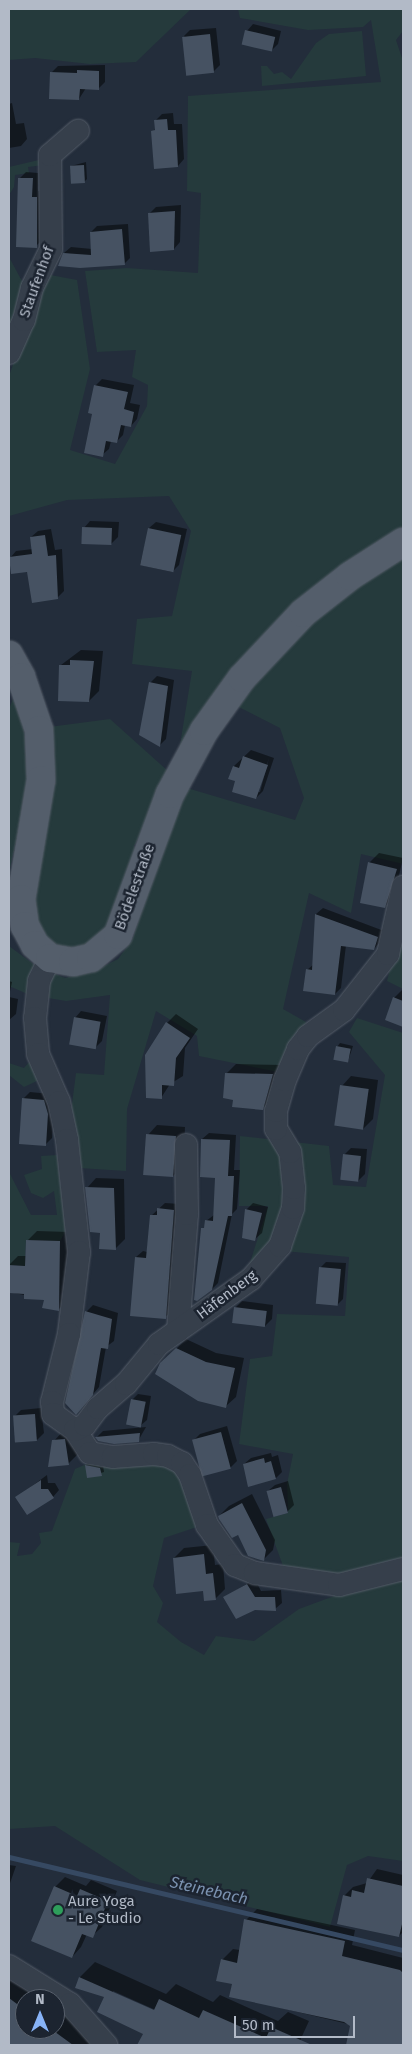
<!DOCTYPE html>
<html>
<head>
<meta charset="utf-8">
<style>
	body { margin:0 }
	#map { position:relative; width:412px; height:2054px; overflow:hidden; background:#232d3b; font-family:"Fira Sans",sans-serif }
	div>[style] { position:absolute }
	.green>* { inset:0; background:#253a3c }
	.shadow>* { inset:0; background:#0007 }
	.stream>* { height:5px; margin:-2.5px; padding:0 2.5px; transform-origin:2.5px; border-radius:2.5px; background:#364962 }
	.building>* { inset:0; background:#465262; transform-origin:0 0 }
	.roads { filter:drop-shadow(0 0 1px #555d69) drop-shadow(0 0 1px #555d69) }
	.minor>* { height:22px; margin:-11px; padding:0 11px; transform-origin:11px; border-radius:11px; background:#363f4b }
	.major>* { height:28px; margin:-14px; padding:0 14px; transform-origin:14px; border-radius:14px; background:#545e6b }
	.dots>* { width:14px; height:14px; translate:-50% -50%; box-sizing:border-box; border:2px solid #1c2430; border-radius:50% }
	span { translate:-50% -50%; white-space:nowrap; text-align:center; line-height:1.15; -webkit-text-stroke:5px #1c2430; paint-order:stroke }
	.street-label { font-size:15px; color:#b2bac7 }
	.poi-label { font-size:15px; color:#b2bac7 }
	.left { translate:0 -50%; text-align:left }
	.water-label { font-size:16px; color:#7a91af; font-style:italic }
	.frame { position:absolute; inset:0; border:10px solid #b2bac7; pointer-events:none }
	.north { position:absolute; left:15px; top:1989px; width:50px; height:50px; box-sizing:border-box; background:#1c2430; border:1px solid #58606c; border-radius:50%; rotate:0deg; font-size:14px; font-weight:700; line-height:20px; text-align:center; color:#b2bac7 }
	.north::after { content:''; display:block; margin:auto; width:18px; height:22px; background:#87b3f7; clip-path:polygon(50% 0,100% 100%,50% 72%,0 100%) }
	.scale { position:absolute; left:234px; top:2016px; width:121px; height:22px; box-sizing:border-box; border:2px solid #b2bac7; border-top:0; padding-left:6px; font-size:15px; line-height:18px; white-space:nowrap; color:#b2bac7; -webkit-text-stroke:4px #1c2430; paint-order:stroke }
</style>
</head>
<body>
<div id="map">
	<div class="green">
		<div style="clip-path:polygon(9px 9px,191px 9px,136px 62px,90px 64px,35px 58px,9px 60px)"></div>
		<div style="clip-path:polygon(238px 9px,403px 9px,403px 31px,396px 40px,403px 61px,403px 864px,361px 854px,351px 913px,309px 893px,283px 1009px,306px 1022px,283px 1073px,199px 1056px,197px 1036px,156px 1011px,127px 1109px,126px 1171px,79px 1168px,71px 1112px,76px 1073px,104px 1075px,110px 995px,66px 1001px,30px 995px,9px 986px,9px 946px,36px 966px,65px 978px,94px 971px,118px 959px,132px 940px,165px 838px,187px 788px,295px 820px,304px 798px,280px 728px,219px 697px,179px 751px,192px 671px,132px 664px,137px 619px,172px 616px,191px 531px,169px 496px,67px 500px,9px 516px,9px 376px,45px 274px,77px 280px,90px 369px,70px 450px,115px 464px,147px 406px,148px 385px,132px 377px,136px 350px,97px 352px,85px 271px,127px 268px,198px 273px,201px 193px,187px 191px,188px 96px,381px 82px,371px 20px,363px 27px,308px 30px,240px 18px)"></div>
		<div style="clip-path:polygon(362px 31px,366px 76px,262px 86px,261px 66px,267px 66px,274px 74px,282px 72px,291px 79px,316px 43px,329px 34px)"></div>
		<div style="clip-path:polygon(43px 159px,44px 165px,28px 167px,29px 173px,15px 175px,14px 187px,9px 195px,9px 167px)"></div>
		<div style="clip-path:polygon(9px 257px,23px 283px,9px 330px)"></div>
		<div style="clip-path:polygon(13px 699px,21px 715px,25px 736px,28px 791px,9px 872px,9px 709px)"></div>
		<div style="clip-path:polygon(110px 719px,169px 772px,150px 820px,134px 846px,137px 850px,115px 921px,84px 948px,65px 950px,49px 942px,33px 915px,49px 727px)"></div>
		<div style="clip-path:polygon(403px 916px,403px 989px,387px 981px)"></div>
		<div style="clip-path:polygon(357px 1018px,403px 1033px,403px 1861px,368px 1856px,347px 1865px,330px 1927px,140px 1880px,55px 1826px,9px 1829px,9px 1542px,20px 1543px,17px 1556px,32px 1554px,41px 1543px,39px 1533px,52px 1531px,75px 1469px,96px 1460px,174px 1466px,200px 1526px,164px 1538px,153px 1586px,163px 1603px,157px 1622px,181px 1642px,204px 1655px,216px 1636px,254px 1641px,299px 1609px,345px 1592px,283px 1566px,266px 1519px,288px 1513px,287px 1484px,293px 1454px,239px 1444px,250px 1359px,272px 1356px,277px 1314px,345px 1316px,349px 1257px,273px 1250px,247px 1272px,268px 1206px,239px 1206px,240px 1136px,329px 1146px,333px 1185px,366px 1187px,385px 1075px,349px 1032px)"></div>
		<div style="clip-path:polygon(30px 1061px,39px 1080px,24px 1087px,9px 1075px,9px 1063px,24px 1068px)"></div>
		<div style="clip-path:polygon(57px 1155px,66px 1231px,60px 1241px,26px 1240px,25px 1266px,9px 1265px,9px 1172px,31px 1215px,57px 1215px,54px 1191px,43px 1198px,31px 1193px,24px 1175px,42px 1169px,41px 1156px)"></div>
	</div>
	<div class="shadow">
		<div style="clip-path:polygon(253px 24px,281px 31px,278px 44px,271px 51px,247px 31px)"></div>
		<div style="clip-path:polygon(216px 28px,220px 65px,213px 72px,184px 36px,190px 30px)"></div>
		<div style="clip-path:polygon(105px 65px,105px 82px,98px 89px,86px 88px,79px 99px,51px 73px,58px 66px)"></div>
		<div style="clip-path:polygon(12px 103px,16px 124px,24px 123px,27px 139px,21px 146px,9px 148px,9px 104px)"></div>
		<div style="clip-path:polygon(173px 113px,174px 124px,182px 124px,184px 159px,178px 166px,153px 132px,156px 128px,156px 120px,162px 114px)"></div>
		<div style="clip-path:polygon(86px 162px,87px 179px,84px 182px,71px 166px)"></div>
		<div style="clip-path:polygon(26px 172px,38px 173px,38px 191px,43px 192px,43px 239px,37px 245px,17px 246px,20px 178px)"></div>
		<div style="clip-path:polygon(181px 205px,180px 242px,174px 249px,150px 213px,156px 207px)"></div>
		<div style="clip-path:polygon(128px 224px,130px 258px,124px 264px,64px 253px,71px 247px,92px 249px,91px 232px,97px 226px)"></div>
		<div style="clip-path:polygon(102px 379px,134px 385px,130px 403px,140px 405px,137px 419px,131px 426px,125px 425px,123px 435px,116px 442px,111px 441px,109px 449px,102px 455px,94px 413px,95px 386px)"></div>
		<div style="clip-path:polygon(90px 521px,119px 522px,118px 537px,111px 544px,84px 528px)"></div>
		<div style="clip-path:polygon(156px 522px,187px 529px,179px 565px,172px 572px,140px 565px,149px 528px)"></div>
		<div style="clip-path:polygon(51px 529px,55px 550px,62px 549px,64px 591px,57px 598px,10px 558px,16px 551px,33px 549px,31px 537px,38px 531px)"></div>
		<div style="clip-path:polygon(81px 650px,103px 651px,99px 691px,89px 701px,61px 665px)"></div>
		<div style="clip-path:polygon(157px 676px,174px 680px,166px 739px,160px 745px,150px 683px)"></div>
		<div style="clip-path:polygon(evenodd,251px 750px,274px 758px,263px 791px,256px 798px,237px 780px,234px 766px,251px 750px,269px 758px,260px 792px,258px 792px,269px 758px)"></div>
		<div style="clip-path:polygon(379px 853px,403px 858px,394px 897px,384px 907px,369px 863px)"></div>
		<div style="clip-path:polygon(323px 908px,384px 931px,380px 942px,374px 949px,346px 945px,341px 988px,335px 994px,307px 970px,314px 964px,316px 914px)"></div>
		<div style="clip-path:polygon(9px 981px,12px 982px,9px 996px)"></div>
		<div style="clip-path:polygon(403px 989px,403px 1026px,386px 1019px,394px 998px)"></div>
		<div style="clip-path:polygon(9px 997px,18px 999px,16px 1014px,9px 1020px)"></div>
		<div style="clip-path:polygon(81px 1011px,107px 1016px,102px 1041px,95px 1048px,75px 1018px)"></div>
		<div style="clip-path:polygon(176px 1014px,198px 1029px,185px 1048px,183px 1076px,170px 1084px,161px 1098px,147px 1097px,167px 1023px)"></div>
		<div style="clip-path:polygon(340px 1043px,353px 1046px,348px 1061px,337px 1047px)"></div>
		<div style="clip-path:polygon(236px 1064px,282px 1065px,272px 1099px,263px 1108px,234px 1098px,226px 1074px)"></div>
		<div style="clip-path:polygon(351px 1076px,378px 1080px,373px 1119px,363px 1129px,342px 1086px)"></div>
		<div style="clip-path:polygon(30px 1092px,50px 1094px,54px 1107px,52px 1138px,46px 1144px,23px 1099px)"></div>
		<div style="clip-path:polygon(157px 1125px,185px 1127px,183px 1166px,173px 1176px,148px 1135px)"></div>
		<div style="clip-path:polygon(209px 1133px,236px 1135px,234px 1170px,240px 1170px,237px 1209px,232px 1214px,218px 1283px,212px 1289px,206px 1221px,214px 1215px,217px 1177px,202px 1139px)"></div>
		<div style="clip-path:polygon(351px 1148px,367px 1149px,365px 1174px,358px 1181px,344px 1155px)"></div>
		<div style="clip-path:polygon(96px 1178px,124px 1179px,125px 1239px,115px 1249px,101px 1232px,87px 1188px)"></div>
		<div style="clip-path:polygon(165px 1203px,180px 1204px,172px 1311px,165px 1317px,136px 1257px,143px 1251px,147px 1252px,151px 1216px)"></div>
		<div style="clip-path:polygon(253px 1203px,268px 1207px,262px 1233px,255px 1239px,246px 1210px)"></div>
		<div style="clip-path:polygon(37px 1231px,69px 1232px,68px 1300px,58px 1310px,45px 1299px,9px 1292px,9px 1265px,18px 1256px,27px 1256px,27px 1241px)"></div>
		<div style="clip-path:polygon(326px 1262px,346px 1263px,343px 1299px,337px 1305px,320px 1268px)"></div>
		<div style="clip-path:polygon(242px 1301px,273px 1305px,272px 1319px,265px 1326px,235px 1308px)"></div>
		<div style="clip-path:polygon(93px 1305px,118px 1313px,114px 1341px,106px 1347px,99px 1387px,83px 1406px,86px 1312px)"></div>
		<div style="clip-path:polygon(186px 1339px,216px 1353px,244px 1358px,236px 1397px,226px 1406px,161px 1364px)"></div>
		<div style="clip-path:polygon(138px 1394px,151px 1396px,147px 1420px,140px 1426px,132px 1400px)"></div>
		<div style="clip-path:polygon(41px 1408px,44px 1433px,37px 1440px,15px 1416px,21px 1410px)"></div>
		<div style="clip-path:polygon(227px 1426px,237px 1461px,230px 1468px,194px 1440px,200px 1434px)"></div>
		<div style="clip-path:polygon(146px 1427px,138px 1441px,97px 1437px,103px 1431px)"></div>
		<div style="clip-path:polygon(63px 1431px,78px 1454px,68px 1464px,54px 1441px)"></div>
		<div style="clip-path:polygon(271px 1453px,272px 1457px,278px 1455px,282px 1472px,276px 1478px,244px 1464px,251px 1458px)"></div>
		<div style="clip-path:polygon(89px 1462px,103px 1465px,104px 1472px,88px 1477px,86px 1465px)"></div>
		<div style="clip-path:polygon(47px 1475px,48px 1483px,55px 1483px,59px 1490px,53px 1497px,17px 1497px)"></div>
		<div style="clip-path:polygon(288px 1481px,294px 1505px,287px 1512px,268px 1491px,275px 1485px)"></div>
		<div style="clip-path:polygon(252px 1494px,275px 1540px,273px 1550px,263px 1560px,219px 1516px,229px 1506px)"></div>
		<div style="clip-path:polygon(213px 1545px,215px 1565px,223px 1564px,225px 1589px,215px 1599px,174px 1558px,184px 1548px)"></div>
		<div style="clip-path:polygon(255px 1579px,261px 1591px,281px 1590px,282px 1603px,275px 1609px,225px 1597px)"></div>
		<div style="clip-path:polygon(9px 1865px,16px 1866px,9px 1886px)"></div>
		<div style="clip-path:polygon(377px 1869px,403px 1875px,403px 1932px,399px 1936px,344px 1896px,353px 1887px,367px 1883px)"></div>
		<div style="clip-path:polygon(65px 1877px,86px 1886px,91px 1880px,117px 1891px,102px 1927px,92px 1936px,87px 1934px,81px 1947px,72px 1957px,55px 1887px)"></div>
		<div style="clip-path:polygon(257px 1909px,355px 1930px,352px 1945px,403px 1958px,403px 2045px,347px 2045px,352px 2025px,231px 1996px,233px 1984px,222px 1960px,233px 1949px,240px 1950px,246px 1920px)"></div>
		<div style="clip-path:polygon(evenodd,95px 1962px,166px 1994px,176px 1984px,213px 2002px,220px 1995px,278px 2021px,288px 2012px,309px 2021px,298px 2045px,139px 2045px,144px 2033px,106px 1996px,77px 1988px,80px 1977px,95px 1962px,113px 1991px,160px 2012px,159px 2014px,113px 1994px,113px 1991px)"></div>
		<div style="clip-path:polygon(9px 1975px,42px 1999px,25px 1999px,25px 2029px,55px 2029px,55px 2008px,105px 2045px,9px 2045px)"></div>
	</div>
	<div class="stream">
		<div style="left:9px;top:1857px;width:405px;rotate:13.3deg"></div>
	</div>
	<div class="building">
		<div style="left:245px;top:30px;width:31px;height:15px;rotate:13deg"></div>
		<div style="left:210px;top:34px;width:39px;height:28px;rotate:84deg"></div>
		<div style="clip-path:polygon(77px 70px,99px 71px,99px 90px,80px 89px,79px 100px,49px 99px,50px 72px,77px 73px)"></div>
		<div style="clip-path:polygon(167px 119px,168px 130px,176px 130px,178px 167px,154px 169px,151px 131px,155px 130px,154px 120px)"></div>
		<div style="left:84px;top:165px;width:18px;height:14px;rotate:87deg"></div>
		<div style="clip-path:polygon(18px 178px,33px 178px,32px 197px,37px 197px,37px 248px,16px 247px)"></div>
		<div style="clip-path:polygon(175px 211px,174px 250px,150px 252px,148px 213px)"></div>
		<div style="clip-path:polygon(122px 229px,125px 265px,80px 268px,58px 266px,63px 253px,91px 255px,90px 232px)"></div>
		<div style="clip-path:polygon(94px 385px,128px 392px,124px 409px,134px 412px,131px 427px,121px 425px,117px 443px,106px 441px,103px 457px,84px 453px,92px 414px,88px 413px)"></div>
		<div style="left:82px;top:527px;width:30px;height:17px;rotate:2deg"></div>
		<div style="left:148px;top:528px;width:34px;height:38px;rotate:12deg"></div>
		<div style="clip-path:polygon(45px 535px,48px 556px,56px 555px,58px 599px,32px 603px,27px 572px,11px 574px,9px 557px,32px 554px,30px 537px)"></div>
		<div style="clip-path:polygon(70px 660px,94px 661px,89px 702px,58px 701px,59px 665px,70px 665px)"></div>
		<div style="clip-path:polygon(149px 682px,168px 686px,160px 747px,139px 735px)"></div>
		<div style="clip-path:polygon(243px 756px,268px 765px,256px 799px,232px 792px,235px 781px,228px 779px,233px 766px,239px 768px)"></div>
		<div style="clip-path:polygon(368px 862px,397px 869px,385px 908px,360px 903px)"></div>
		<div style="clip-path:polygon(315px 914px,378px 937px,374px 950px,341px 946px,335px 995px,303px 991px,306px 969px,312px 970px)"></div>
		<div style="clip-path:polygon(393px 997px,403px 1001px,403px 1027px,385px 1020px)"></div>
		<div style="left:74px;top:1017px;width:27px;height:28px;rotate:10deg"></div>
		<div style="clip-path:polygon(166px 1022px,190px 1038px,176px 1058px,174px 1086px,162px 1085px,162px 1099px,146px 1098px,145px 1055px)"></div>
		<div style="left:336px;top:1046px;width:15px;height:14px;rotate:11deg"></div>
		<div style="clip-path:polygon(225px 1073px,273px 1074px,263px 1110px,232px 1107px,233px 1100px,223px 1098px)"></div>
		<div style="left:340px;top:1085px;width:29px;height:41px;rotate:8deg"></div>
		<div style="clip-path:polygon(22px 1098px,44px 1100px,48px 1114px,46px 1146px,19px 1144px)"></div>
		<div style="left:146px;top:1134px;width:30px;height:41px;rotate:4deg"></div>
		<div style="clip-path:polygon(201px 1139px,230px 1140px,228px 1176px,234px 1176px,232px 1216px,228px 1216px,212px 1290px,197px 1301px,194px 1300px,201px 1228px,204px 1228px,205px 1220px,213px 1221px,215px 1178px,200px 1177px)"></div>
		<div style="left:343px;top:1154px;width:18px;height:26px;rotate:6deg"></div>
		<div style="clip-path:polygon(85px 1187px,114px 1188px,116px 1250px,99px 1249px,100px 1233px,90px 1232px)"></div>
		<div style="clip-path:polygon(157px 1208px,174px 1210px,166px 1319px,130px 1316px,135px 1257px,146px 1258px,150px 1215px,157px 1215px)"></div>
		<div style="clip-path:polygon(245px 1209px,262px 1213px,255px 1241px,242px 1238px)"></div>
		<div style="clip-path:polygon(26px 1240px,60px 1241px,59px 1311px,42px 1308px,44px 1300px,24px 1299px,24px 1294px,9px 1293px,9px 1265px,25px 1266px)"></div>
		<div style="left:319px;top:1267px;width:22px;height:37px;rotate:5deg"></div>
		<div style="left:234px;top:1307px;width:33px;height:16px;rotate:7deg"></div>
		<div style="clip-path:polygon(85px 1311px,112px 1319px,108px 1349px,101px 1348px,93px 1395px,76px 1415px,65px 1403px)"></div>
		<div style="clip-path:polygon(176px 1348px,206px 1362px,235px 1368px,226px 1408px,198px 1401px,155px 1374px,160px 1363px)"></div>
		<div style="left:131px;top:1399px;width:15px;height:26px;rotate:11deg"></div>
		<div style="left:35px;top:1414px;width:27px;height:22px;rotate:86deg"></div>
		<div style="left:221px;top:1432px;width:38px;height:30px;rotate:75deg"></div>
		<div style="clip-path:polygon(140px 1433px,139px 1442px,114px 1444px,98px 1441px,95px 1437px)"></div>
		<div style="clip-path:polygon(65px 1439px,69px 1465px,48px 1467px,52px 1440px)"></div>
		<div style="clip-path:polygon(264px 1458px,265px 1463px,271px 1461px,276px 1479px,248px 1487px,243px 1464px)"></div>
		<div style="clip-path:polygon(85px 1465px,100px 1468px,102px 1476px,87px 1478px)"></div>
		<div style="clip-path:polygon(41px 1480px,41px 1489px,48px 1489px,54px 1498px,27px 1515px,15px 1497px)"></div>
		<div style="left:281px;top:1487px;width:27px;height:15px;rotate:75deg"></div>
		<div style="clip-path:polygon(242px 1503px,266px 1550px,264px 1561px,248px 1556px,238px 1535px,232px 1538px,219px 1519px,218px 1516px)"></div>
		<div style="clip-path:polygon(204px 1554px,206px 1574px,213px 1573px,216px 1600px,204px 1601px,203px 1591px,176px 1594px,173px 1558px)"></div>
		<div style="clip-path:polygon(247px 1584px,255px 1597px,275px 1597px,276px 1611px,255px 1610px,236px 1619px,223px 1597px)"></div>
		<div style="clip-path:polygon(367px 1878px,403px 1886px,403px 1920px,399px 1937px,337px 1924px,343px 1895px,351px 1897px,352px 1890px,364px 1893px)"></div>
		<div style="clip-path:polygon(54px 1886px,77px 1896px,80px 1889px,108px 1901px,93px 1938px,82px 1934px,72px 1958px,31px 1941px)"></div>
		<div style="clip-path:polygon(244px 1919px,345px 1941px,342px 1956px,400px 1970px,403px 1973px,403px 2045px,346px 2045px,350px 2026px,344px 2022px,229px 1997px,232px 1984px,216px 1981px,221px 1959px,237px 1963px)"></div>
		<div style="clip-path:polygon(79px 1977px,154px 2010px,159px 1999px,199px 2018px,203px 2010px,266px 2038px,271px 2027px,312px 2045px,137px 2045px,143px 2034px,97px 2012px,104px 1997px,75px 1988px)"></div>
		<div style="clip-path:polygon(9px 1998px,25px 2010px,25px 2029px,51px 2029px,73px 2045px,9px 2045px)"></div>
	</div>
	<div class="roads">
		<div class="minor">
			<div style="left:9px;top:353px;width:36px;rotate:-66deg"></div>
			<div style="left:24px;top:320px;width:33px;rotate:-76deg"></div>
			<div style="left:32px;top:288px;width:43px;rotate:-64deg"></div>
			<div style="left:51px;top:249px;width:94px;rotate:-90.6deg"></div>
			<div style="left:50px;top:155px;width:37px;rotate:-41deg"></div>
			<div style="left:50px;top:958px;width:25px;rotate:116deg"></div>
			<div style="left:39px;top:981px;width:37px;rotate:96deg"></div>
			<div style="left:35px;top:1018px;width:36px;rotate:85deg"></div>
			<div style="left:38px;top:1054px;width:52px;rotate:66.4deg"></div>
			<div style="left:59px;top:1102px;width:39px;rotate:78deg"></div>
			<div style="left:67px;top:1140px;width:113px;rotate:83.9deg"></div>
			<div style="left:79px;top:1252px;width:83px;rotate:97deg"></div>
			<div style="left:69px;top:1334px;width:70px;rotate:104deg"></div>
			<div style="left:52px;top:1402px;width:12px;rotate:85deg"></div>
			<div style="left:53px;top:1414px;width:27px;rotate:36deg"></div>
			<div style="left:75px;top:1430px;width:27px;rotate:57deg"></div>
			<div style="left:90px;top:1453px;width:23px;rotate:10deg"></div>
			<div style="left:113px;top:1457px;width:41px;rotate:-4.2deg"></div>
			<div style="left:154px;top:1454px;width:14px;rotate:8deg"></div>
			<div style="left:168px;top:1456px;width:16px;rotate:27deg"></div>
			<div style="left:182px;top:1463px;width:14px;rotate:56deg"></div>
			<div style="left:190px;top:1475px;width:53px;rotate:71.2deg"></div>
			<div style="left:207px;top:1525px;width:49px;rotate:55deg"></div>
			<div style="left:235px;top:1565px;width:22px;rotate:22deg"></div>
			<div style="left:255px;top:1573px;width:85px;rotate:8.1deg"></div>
			<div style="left:339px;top:1585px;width:66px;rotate:-14deg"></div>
			<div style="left:178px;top:1331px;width:117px;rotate:-85.6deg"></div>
			<div style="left:187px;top:1214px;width:69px;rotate:-90.8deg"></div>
			<div style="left:75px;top:1430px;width:11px;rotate:-27deg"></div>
			<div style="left:85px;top:1425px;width:21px;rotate:-53deg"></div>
			<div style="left:98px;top:1408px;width:37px;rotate:-41deg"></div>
			<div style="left:126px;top:1384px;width:52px;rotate:-50.5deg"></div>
			<div style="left:159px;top:1344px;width:113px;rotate:-35.2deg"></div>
			<div style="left:251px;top:1279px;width:44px;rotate:-48.7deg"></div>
			<div style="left:280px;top:1246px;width:40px;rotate:-71.1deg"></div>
			<div style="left:293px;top:1208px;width:20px;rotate:-87deg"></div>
			<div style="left:294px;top:1188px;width:36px;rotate:-96deg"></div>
			<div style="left:290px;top:1152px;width:27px;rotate:-121deg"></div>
			<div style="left:276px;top:1129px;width:18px;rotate:-90deg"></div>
			<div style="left:276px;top:1111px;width:32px;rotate:-74deg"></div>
			<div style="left:285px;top:1080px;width:34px;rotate:-67deg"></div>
			<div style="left:298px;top:1049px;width:16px;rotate:-52deg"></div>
			<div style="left:308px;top:1036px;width:44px;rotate:-35.8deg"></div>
			<div style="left:344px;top:1010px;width:71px;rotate:-51.8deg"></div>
			<div style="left:388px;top:954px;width:69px;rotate:-77.4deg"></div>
			<div style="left:9px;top:1966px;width:72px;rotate:31.9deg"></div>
			<div style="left:70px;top:2004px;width:55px;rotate:48.7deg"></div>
		</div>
		<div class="major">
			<div style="left:9px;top:655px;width:25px;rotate:61deg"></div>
			<div style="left:21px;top:677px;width:56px;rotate:71.2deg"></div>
			<div style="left:39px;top:730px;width:50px;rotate:87.7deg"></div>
			<div style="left:41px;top:780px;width:121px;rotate:99.5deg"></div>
			<div style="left:21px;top:899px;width:27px;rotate:82deg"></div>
			<div style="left:25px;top:926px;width:21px;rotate:62deg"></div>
			<div style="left:35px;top:945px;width:20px;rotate:41deg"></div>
			<div style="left:50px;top:958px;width:23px;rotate:10deg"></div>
			<div style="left:73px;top:962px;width:18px;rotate:-13deg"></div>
			<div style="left:91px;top:958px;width:35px;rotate:-40deg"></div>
			<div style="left:118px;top:935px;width:150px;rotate:-69.8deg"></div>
			<div style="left:170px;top:794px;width:72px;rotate:-61.6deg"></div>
			<div style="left:204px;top:731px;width:65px;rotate:-54.4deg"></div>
			<div style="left:242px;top:678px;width:89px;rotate:-46.8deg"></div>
			<div style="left:303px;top:613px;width:60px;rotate:-38.2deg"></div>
			<div style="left:350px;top:576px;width:63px;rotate:-32.7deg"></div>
		</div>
	</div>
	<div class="dots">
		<div style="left:58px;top:1910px;background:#2e9e5b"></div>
	</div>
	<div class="street-label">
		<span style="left:37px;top:282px;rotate:-70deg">Staufenhof</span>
		<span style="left:135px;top:887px;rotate:-70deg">Bödelestraße</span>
		<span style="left:227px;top:1295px;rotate:-37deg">Häfenberg</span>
	</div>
	<div class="poi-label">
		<span class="left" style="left:68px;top:1910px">Aure Yoga<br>- Le Studio</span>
	</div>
	<div class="water-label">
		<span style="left:209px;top:1891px;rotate:13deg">Steinebach</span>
	</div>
	<div class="frame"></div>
	<div class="north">N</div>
	<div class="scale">50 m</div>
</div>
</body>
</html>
